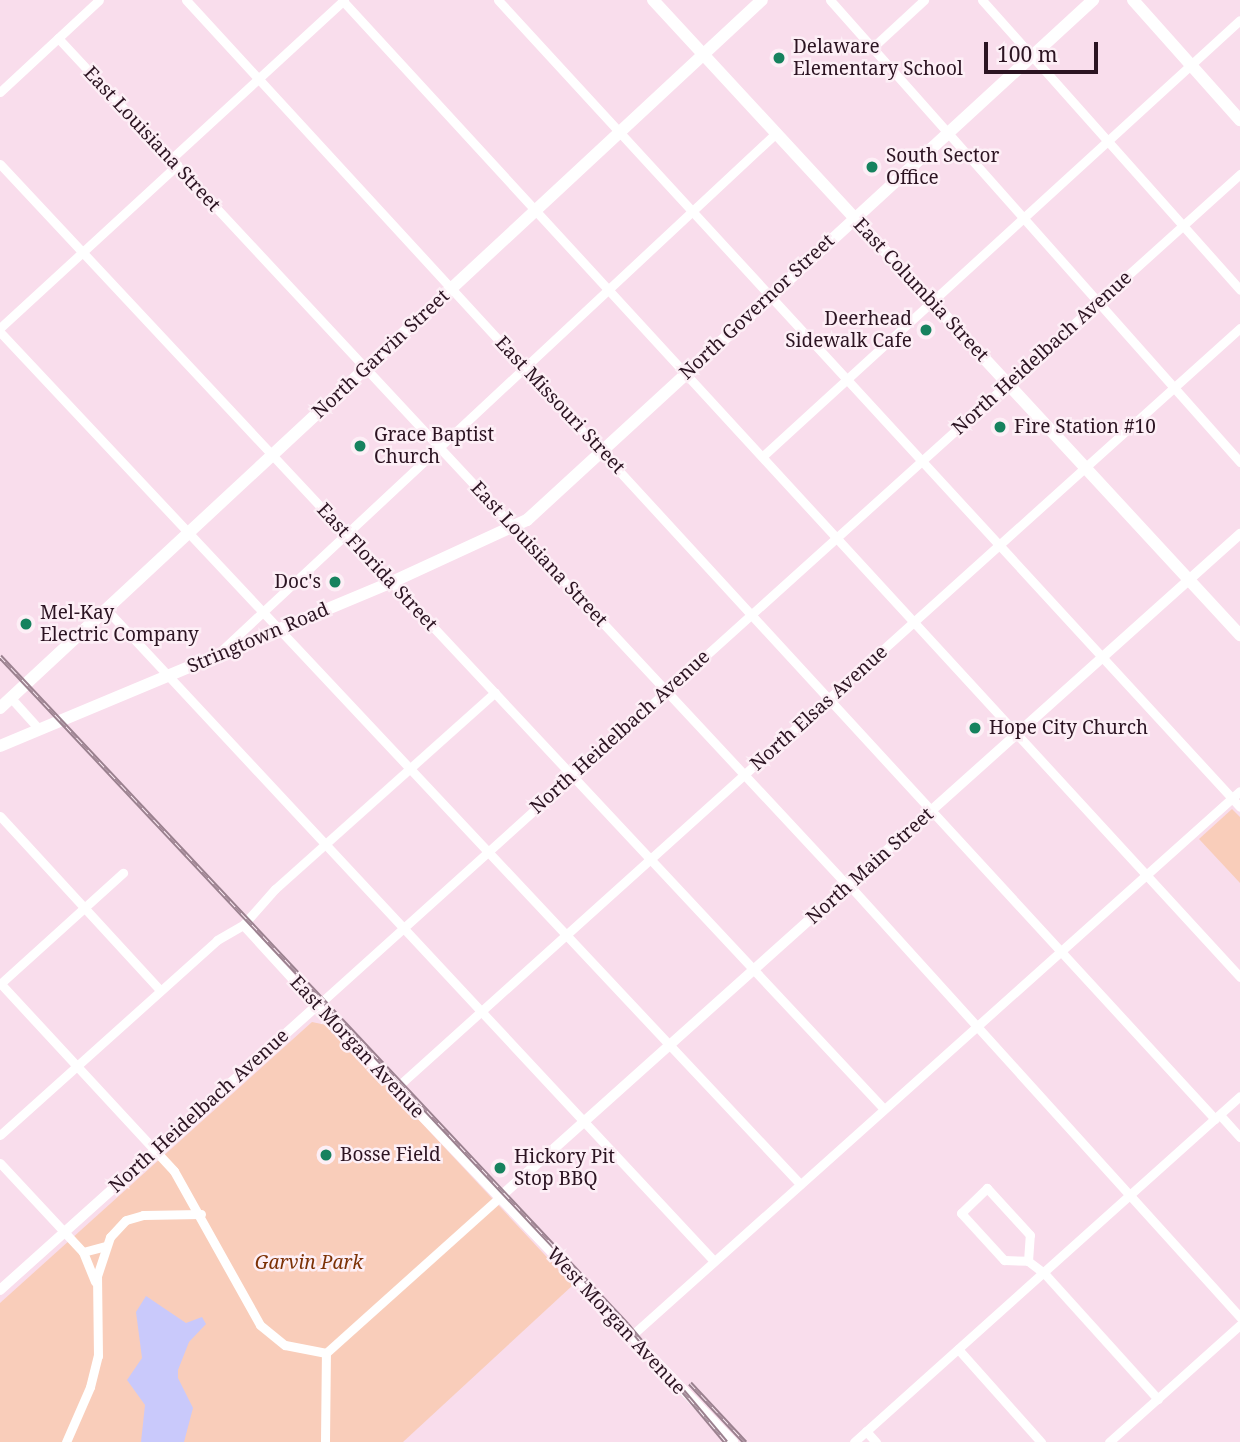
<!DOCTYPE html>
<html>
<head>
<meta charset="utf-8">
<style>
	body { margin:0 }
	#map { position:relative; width:1240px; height:1442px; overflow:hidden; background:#f9ddec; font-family:"Noto Serif",serif }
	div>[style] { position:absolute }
	.green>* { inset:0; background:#f9cdba }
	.water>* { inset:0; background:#c9c9fb }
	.minor>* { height:9px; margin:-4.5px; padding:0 4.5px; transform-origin:4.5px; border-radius:4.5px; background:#fff }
	.tertiary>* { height:10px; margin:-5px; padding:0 5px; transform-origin:5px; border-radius:5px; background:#fff }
	.secondary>* { height:12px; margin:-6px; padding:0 6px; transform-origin:6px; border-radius:6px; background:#fff }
	.rail>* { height:5px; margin-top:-2.5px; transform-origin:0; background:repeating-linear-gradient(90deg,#fdeff6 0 8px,#9b818f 0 16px); box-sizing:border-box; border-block:2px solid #9b818f }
	.dots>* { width:19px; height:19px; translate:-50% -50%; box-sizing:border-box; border:4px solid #fdeff6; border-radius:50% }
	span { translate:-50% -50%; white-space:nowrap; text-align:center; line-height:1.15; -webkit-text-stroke:5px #fdeff6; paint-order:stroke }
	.poi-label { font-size:19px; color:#2c1422 }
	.left { translate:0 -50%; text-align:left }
	.right { translate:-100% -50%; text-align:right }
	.street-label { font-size:19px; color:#2c1422 }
	.park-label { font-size:19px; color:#7c3105; font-style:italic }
	.scale { position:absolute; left:984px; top:42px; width:114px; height:32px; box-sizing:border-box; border:4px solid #2c1422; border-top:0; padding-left:9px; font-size:21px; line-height:24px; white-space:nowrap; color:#2c1422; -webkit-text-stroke:5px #fdeff6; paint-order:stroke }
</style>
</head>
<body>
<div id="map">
	<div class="green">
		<div style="clip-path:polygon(1232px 809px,1240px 817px,1240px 883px,1199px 839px)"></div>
		<div style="clip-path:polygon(312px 1022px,331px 1026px,573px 1285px,403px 1442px,0 1442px,0 1303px)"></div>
	</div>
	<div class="water">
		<div style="clip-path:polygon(146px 1296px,186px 1323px,202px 1317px,206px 1324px,189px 1342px,178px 1370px,178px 1378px,193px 1408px,184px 1442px,141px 1442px,145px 1405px,127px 1380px,142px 1358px,136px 1312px)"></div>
	</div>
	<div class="minor">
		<div style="left:186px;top:0;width:1520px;rotate:47.4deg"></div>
		<div style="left:342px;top:0;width:1327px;rotate:47.41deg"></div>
		<div style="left:498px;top:0;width:1096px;rotate:47.4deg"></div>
		<div style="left:830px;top:0;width:618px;rotate:48.41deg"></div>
		<div style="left:982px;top:0;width:388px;rotate:48.3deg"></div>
		<div style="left:58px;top:38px;width:1159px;rotate:47.03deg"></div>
		<div style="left:872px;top:48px;width:71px;rotate:-42.7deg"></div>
		<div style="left:0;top:92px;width:135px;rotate:-42.9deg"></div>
		<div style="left:171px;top:159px;width:235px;rotate:-42.6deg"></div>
		<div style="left:0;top:164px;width:1294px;rotate:46.91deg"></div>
		<div style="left:0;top:328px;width:241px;rotate:-42.6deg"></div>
		<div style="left:0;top:332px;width:1169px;rotate:46.8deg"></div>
		<div style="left:763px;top:456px;width:646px;rotate:-42.43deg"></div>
		<div style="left:106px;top:609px;width:891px;rotate:47deg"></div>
		<div style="left:222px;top:650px;width:758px;rotate:-43.02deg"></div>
		<div style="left:11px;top:698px;width:42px;rotate:47.9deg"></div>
		<div style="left:0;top:816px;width:236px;rotate:47.4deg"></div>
		<div style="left:849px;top:885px;width:583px;rotate:47.85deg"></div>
		<div style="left:243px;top:925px;width:110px;rotate:47.6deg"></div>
		<div style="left:317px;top:1006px;width:1243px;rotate:-42.03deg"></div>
		<div style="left:243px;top:925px;width:48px;rotate:-48.4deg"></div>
		<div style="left:275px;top:889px;width:295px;rotate:-41.8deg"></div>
		<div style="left:0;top:983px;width:256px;rotate:47.2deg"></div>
		<div style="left:174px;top:1171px;width:176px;rotate:60.8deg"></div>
		<div style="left:260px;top:1325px;width:32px;rotate:39deg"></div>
		<div style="left:285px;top:1345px;width:42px;rotate:11deg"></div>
		<div style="left:0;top:984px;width:166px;rotate:-42.1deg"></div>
		<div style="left:396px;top:1088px;width:1136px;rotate:-42deg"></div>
		<div style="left:1220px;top:1115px;width:30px;rotate:48deg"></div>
		<div style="left:0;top:1135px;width:292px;rotate:-41.9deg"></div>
		<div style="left:217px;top:940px;width:30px;rotate:-30deg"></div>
		<div style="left:0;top:1163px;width:122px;rotate:47deg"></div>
		<div style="left:83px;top:1252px;width:32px;rotate:68deg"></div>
		<div style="left:83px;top:1252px;width:23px;rotate:-15deg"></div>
		<div style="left:1028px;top:1261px;width:26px;rotate:-86deg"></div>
		<div style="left:1030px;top:1235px;width:64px;rotate:-132.5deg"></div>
		<div style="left:987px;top:1188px;width:36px;rotate:136deg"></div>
		<div style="left:961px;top:1213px;width:64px;rotate:47.5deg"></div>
		<div style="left:1004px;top:1260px;width:24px;rotate:2deg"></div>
		<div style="left:1028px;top:1261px;width:20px;rotate:37deg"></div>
		<div style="left:1044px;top:1273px;width:170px;rotate:47.9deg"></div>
		<div style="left:631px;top:1336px;width:817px;rotate:-41.83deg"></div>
		<div style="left:958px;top:1349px;width:125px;rotate:48.3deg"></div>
		<div style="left:866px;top:1431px;width:15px;rotate:48deg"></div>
		<div style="left:66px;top:1442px;width:60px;rotate:-66.4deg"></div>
		<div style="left:90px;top:1387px;width:32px;rotate:-76deg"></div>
		<div style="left:98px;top:1356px;width:80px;rotate:-90.7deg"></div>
		<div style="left:97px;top:1276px;width:41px;rotate:-71.6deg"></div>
		<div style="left:110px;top:1237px;width:23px;rotate:-47deg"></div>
		<div style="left:126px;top:1220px;width:18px;rotate:-16deg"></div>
		<div style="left:143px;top:1215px;width:58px;rotate:-1deg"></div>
		<div style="left:325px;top:1442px;width:89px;rotate:-89.4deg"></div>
		<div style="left:326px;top:1353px;width:234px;rotate:-41.9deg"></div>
		<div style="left:854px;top:1442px;width:518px;rotate:-41.87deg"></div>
		<div style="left:1109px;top:1442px;width:176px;rotate:-41.8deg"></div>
	</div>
	<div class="tertiary">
		<div style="left:500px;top:1197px;width:994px;rotate:-41.86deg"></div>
		<div style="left:0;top:1290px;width:426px;rotate:-41.9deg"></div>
		<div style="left:317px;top:1006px;width:603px;rotate:46.34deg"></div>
	</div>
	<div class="secondary">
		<div style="left:653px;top:0;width:865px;rotate:47.25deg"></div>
		<div style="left:1133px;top:0;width:161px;rotate:48.3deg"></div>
		<div style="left:0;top:708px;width:1040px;rotate:-42.9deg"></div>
		<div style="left:0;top:746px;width:425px;rotate:-22.7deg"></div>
		<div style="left:392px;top:582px;width:149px;rotate:-24.7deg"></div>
		<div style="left:527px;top:520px;width:769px;rotate:-42.57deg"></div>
	</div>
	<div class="rail">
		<div style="left:0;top:656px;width:916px;rotate:46.81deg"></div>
		<div style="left:627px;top:1324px;width:154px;rotate:50deg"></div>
		<div style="left:690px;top:1383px;width:81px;rotate:47deg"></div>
	</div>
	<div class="dots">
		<div style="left:779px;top:58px;background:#16825e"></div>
		<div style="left:872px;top:167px;background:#16825e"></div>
		<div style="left:926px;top:330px;background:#16825e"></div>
		<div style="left:1000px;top:427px;background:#16825e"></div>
		<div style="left:360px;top:446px;background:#16825e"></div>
		<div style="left:335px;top:582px;background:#16825e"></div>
		<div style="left:26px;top:624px;background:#16825e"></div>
		<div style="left:975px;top:728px;background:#16825e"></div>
		<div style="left:326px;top:1155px;background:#16825e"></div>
		<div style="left:500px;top:1168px;background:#16825e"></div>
	</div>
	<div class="poi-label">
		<span class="left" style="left:793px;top:58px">Delaware<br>Elementary School</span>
		<span class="left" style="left:886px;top:167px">South Sector<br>Office</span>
		<span class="right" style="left:912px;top:330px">Deerhead<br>Sidewalk Cafe</span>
		<span class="left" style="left:1014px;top:427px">Fire Station #10</span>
		<span class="left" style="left:374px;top:446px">Grace Baptist<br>Church</span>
		<span class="right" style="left:321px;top:582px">Doc's</span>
		<span class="left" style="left:40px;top:624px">Mel-Kay<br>Electric Company</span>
		<span class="left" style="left:989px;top:728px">Hope City Church</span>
		<span class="left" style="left:340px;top:1155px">Bosse Field</span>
		<span class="left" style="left:514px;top:1168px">Hickory Pit<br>Stop BBQ</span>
	</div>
	<div class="street-label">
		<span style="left:152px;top:139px;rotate:47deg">East Louisiana Street</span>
		<span style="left:921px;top:290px;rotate:47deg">East Columbia Street</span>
		<span style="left:757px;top:307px;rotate:-43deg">North Governor Street</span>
		<span style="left:1042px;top:353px;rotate:-42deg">North Heidelbach Avenue</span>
		<span style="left:381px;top:354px;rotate:-43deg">North Garvin Street</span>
		<span style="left:560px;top:405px;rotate:47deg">East Missouri Street</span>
		<span style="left:539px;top:554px;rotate:47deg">East Louisiana Street</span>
		<span style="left:377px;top:567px;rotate:47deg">East Florida Street</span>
		<span style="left:258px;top:638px;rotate:-23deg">Stringtown Road</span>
		<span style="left:819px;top:708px;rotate:-42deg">North Elsas Avenue</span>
		<span style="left:620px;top:732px;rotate:-42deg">North Heidelbach Avenue</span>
		<span style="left:870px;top:866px;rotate:-42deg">North Main Street</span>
		<span style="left:357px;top:1047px;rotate:47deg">East Morgan Avenue</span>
		<span style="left:199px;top:1111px;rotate:-42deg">North Heidelbach Avenue</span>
		<span style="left:616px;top:1321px;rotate:47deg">West Morgan Avenue</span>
	</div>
	<div class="park-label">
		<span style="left:309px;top:1263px">Garvin Park</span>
	</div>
	<div class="scale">100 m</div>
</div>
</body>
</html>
